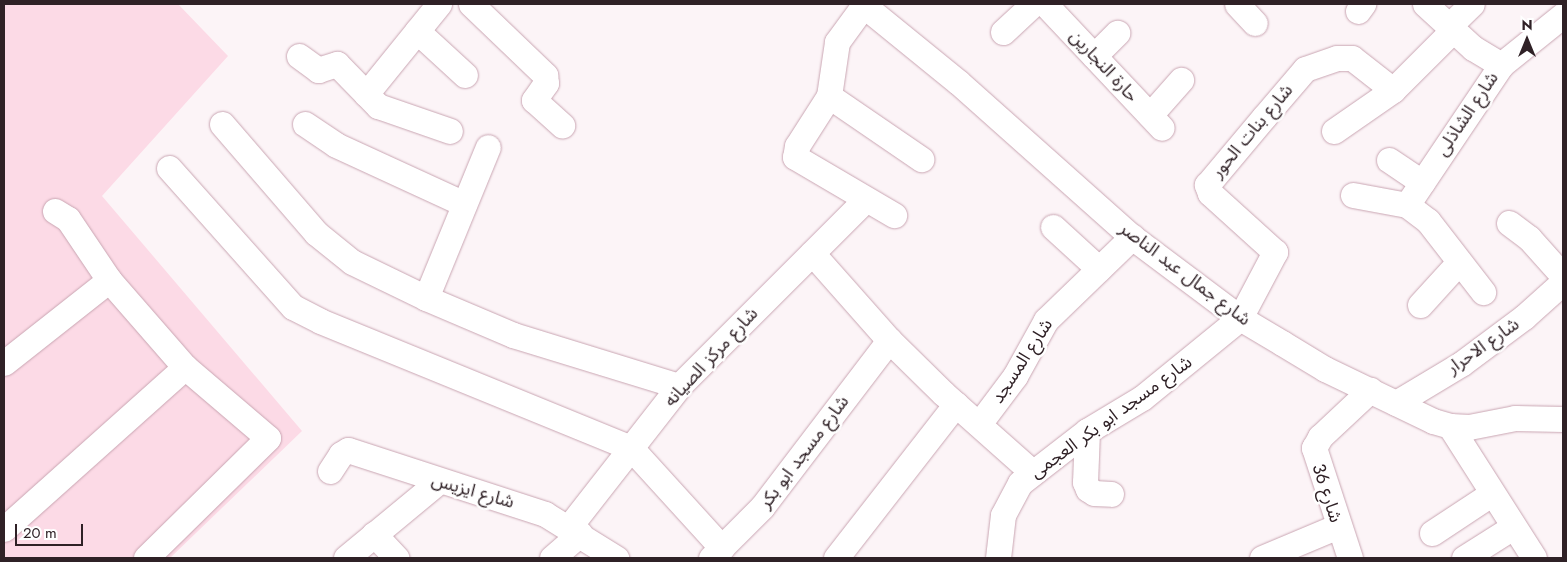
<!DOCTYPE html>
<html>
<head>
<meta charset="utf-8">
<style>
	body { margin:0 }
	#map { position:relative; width:1567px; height:562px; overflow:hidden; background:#fcf4f7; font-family:Jost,"Noto Sans Arabic",sans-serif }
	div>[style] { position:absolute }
	.green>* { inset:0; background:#fcdae6 }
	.roads { filter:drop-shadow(0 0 1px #c9a5b2) drop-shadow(0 0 1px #c9a5b2) }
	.street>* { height:25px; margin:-12.5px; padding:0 12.5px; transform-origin:12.5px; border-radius:12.5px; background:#fff }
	span { translate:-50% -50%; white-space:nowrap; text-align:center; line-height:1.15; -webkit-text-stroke:5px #fff; paint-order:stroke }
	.street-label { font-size:18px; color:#2f2126 }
	.frame { position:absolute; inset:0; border:5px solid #2f2126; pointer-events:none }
	.north { position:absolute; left:1502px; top:15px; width:50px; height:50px; -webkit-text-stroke:4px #fff; paint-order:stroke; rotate:0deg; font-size:14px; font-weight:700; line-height:20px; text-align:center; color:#2f2126 }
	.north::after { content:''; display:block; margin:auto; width:18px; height:22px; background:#2f2126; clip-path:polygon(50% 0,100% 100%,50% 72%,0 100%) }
	.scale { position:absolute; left:15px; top:524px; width:68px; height:22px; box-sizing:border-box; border:2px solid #2f2126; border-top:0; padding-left:6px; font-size:15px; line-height:18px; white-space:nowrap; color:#2f2126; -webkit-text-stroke:4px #fff; paint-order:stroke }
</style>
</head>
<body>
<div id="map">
	<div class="green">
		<div style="clip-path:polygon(4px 4px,178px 4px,228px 56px,102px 196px,302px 431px,170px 558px,4px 558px)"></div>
	</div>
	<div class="roads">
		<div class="street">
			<div style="left:471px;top:4px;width:103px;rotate:43.8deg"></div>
			<div style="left:545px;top:75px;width:8px;rotate:83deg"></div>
			<div style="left:546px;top:83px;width:21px;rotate:125deg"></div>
			<div style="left:534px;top:100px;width:38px;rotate:42deg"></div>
			<div style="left:862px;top:4px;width:124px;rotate:39.1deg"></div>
			<div style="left:958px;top:82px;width:233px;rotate:41.7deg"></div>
			<div style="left:1132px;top:237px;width:135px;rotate:36.9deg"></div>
			<div style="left:1240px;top:318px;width:49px;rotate:30.8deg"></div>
			<div style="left:1282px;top:343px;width:50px;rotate:31.2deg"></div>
			<div style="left:1325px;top:369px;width:120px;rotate:25.7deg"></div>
			<div style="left:1433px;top:421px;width:18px;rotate:16deg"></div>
			<div style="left:1450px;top:426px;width:19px;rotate:3deg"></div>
			<div style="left:1469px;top:427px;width:47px;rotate:-11.1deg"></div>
			<div style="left:1515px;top:418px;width:48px;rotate:1.2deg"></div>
			<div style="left:1045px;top:4px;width:170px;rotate:46.7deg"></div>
			<div style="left:1237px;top:4px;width:26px;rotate:47deg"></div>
			<div style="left:1425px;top:4px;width:65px;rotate:42.5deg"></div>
			<div style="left:1473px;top:48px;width:33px;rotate:31deg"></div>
			<div style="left:864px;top:5px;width:46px;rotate:126.1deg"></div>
			<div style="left:837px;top:42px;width:55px;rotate:98.4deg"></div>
			<div style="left:829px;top:96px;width:59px;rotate:122.6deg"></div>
			<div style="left:797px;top:146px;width:11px;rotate:100deg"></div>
			<div style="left:795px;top:157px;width:115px;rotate:30.4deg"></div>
			<div style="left:1358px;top:11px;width:9px;rotate:-54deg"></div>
			<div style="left:1448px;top:27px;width:33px;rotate:-44deg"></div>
			<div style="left:417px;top:31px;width:65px;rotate:42.5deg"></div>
			<div style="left:1003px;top:32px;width:41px;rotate:-43deg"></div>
			<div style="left:299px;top:56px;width:24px;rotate:36deg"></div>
			<div style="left:318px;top:70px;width:20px;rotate:-18deg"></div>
			<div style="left:337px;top:64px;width:59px;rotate:45.7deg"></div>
			<div style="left:378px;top:106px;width:76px;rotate:19.1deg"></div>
			<div style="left:1094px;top:56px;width:33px;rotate:-45deg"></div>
			<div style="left:366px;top:94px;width:116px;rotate:-51deg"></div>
			<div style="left:829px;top:96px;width:112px;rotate:34.4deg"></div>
			<div style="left:1150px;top:115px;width:47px;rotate:-48.5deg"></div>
			<div style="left:222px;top:124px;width:144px;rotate:49.2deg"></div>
			<div style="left:316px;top:233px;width:46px;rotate:38.9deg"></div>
			<div style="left:352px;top:262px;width:82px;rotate:25.9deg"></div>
			<div style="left:426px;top:298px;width:95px;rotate:23deg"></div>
			<div style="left:513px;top:335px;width:174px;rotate:17.1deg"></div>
			<div style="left:305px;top:124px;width:37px;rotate:34deg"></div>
			<div style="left:336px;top:145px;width:141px;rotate:24.7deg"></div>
			<div style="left:1334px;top:131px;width:72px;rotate:-34.8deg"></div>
			<div style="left:1393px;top:90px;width:83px;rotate:-45deg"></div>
			<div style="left:1389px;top:160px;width:40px;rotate:34deg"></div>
			<div style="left:169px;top:168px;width:186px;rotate:48.3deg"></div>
			<div style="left:293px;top:307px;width:30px;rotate:27deg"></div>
			<div style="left:320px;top:321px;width:336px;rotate:22.2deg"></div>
			<div style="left:631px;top:448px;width:135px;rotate:47.7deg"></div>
			<div style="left:1353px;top:195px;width:55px;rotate:10.5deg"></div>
			<div style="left:1407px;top:205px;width:26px;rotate:37deg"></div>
			<div style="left:1428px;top:221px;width:90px;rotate:52.2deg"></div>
			<div style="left:1407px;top:205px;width:169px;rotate:-56.1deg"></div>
			<div style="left:1501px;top:65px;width:80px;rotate:-38.9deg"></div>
			<div style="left:55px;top:211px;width:15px;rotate:32deg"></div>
			<div style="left:68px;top:219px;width:73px;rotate:56.1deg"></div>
			<div style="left:109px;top:280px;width:116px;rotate:48.9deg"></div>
			<div style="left:185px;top:367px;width:109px;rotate:40.5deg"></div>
			<div style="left:268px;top:438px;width:171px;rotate:135.5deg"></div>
			<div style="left:1509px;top:223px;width:25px;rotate:37deg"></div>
			<div style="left:1529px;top:238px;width:51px;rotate:48.2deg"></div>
			<div style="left:1053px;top:227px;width:62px;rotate:42.4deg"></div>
			<div style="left:812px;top:253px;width:116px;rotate:48.5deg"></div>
			<div style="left:889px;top:340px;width:76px;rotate:44.5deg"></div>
			<div style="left:943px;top:393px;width:120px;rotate:41.6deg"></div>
			<div style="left:426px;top:298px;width:163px;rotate:-67.7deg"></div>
			<div style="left:1420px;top:305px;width:58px;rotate:-47.8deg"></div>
			<div style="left:4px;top:363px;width:134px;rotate:-38.3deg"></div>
			<div style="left:1396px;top:403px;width:76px;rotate:-31deg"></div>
			<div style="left:1461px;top:364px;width:79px;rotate:-36.7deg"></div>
			<div style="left:1524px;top:317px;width:52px;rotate:-41.9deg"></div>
			<div style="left:979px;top:424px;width:60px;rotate:-53.1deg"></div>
			<div style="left:1015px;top:376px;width:64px;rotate:-61deg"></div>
			<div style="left:1046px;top:320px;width:120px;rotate:-44deg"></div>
			<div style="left:1450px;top:426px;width:156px;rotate:57.5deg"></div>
			<div style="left:1087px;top:431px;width:51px;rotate:92.2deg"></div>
			<div style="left:1085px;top:482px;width:8px;rotate:67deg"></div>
			<div style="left:1088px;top:489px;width:7px;rotate:34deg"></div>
			<div style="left:1094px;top:493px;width:17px;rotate:3deg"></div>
			<div style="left:330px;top:471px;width:20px;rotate:-57deg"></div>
			<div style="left:341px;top:454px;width:8px;rotate:-30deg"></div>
			<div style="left:348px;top:450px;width:207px;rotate:18deg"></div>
			<div style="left:545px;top:514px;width:84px;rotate:31.8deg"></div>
			<div style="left:569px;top:527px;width:179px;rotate:-52deg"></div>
			<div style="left:679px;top:386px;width:264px;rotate:-45deg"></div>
			<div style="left:4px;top:529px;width:243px;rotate:-41.8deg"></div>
			<div style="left:1432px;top:533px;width:71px;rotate:-33.5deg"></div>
			<div style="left:374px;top:534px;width:33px;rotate:47deg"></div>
			<div style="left:346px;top:558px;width:119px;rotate:-39.6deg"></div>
			<div style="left:552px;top:558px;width:37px;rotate:-41deg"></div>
			<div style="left:711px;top:558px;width:72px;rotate:-45deg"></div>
			<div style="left:762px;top:507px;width:210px;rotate:-52.7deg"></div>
			<div style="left:836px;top:558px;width:195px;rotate:-52.1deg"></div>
			<div style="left:998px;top:558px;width:43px;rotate:-83.4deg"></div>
			<div style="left:1003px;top:515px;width:36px;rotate:-62deg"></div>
			<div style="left:1020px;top:483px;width:85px;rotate:-37.8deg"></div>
			<div style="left:1087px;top:431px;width:64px;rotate:-31deg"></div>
			<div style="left:1142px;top:398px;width:127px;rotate:-39.2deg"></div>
			<div style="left:1240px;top:318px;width:75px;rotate:-62.1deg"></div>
			<div style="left:1275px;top:252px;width:88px;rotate:-137.8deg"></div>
			<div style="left:1210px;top:193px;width:9px;rotate:-111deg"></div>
			<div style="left:1207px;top:185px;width:89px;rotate:-50deg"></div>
			<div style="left:1264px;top:117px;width:63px;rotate:-49.5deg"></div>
			<div style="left:1305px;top:69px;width:34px;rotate:-19deg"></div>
			<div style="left:1337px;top:58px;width:15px"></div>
			<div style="left:1352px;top:58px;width:52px;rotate:38deg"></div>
			<div style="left:1262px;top:558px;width:82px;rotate:-22.8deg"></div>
			<div style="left:1350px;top:558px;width:116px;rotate:-108.1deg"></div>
			<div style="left:1314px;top:448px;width:13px;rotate:-61deg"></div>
			<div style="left:1320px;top:437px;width:69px;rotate:-43.2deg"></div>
			<div style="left:1464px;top:558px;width:58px;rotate:-32.3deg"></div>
		</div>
	</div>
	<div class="street-label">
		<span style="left:1104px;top:66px;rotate:47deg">حارة النجارين</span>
		<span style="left:1467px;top:114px;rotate:-56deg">شارع الشاذلى</span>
		<span style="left:1252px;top:131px;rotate:-50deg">شارع بنات الحور</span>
		<span style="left:1185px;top:274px;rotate:37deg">شارع جمال عبد الناصر</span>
		<span style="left:1483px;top:346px;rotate:-35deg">شارع الاحرار</span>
		<span style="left:711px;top:357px;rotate:-47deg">شارع مركز الصيانه</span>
		<span style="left:1022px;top:361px;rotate:-57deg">شارع المسجد</span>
		<span style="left:1111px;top:417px;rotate:-36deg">شارع مسجد ابو بكر العجمى</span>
		<span style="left:804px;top:452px;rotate:-53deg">شارع مسجد ابو بكر</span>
		<span style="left:473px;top:491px;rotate:16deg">شارع ايزيس</span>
		<span style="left:1327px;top:493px;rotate:72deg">شارع 36</span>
	</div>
	<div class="frame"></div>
	<div class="north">N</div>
	<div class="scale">20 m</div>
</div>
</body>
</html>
